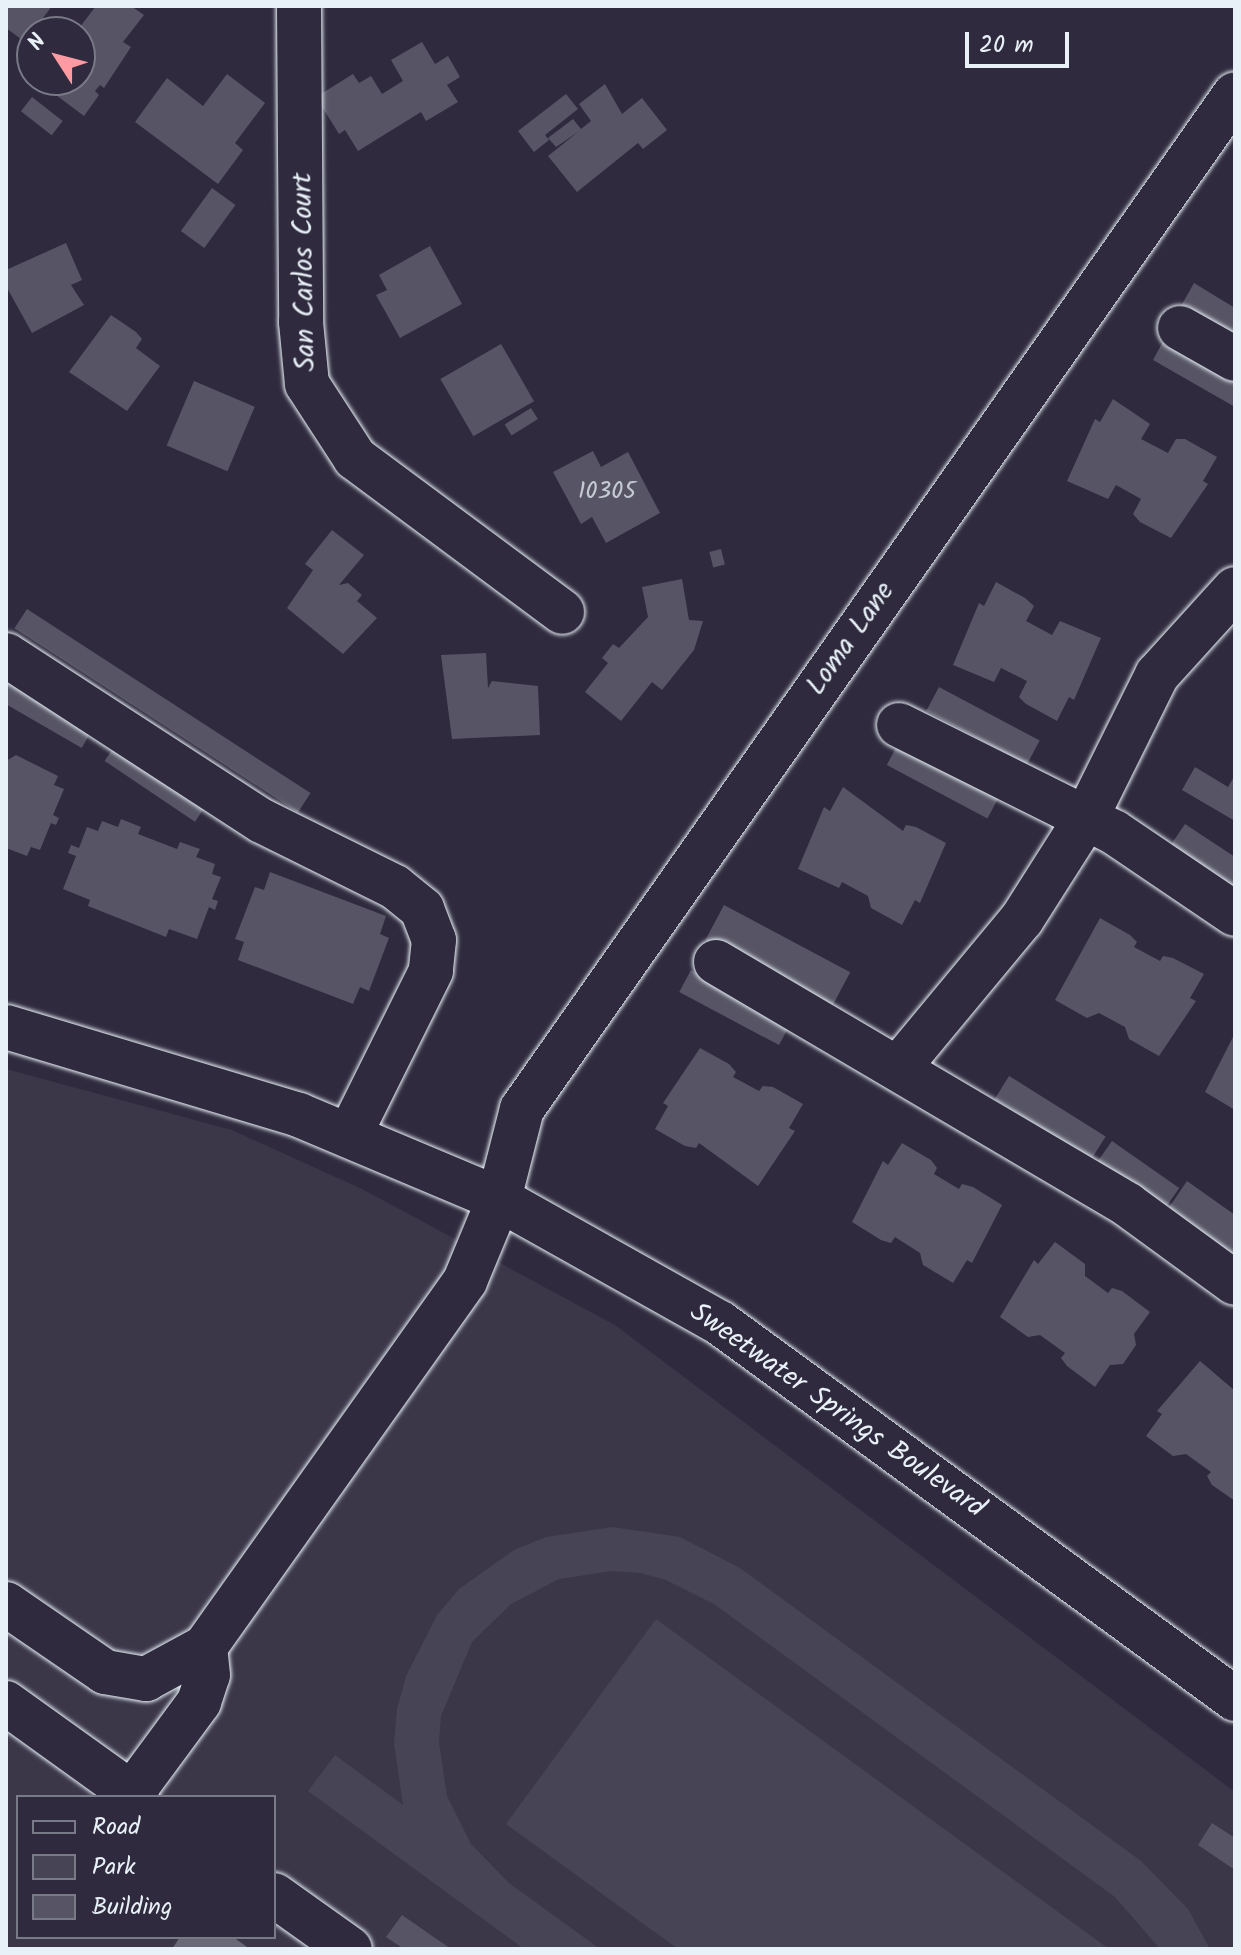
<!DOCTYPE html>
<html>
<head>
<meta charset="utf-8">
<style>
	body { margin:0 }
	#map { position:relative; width:1241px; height:1955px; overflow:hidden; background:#2f2a3d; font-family:Kalam,sans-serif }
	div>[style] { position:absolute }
	.built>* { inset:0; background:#3b3749 }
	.green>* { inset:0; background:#464455 }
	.water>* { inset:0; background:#696978 }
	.building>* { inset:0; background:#575565; transform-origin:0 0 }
	.roads { filter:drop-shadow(0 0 2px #e8f1f8) drop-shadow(0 0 2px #e8f1f8) }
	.minor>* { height:44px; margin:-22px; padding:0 22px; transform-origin:22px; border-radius:22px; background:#2f2a3d }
	.major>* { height:44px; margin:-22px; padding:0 22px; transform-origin:22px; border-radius:22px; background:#2f2a3d }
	span { translate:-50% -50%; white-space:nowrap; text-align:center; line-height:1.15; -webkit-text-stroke:6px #2f2a3d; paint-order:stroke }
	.number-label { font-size:24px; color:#c4cad3 }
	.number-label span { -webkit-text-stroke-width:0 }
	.street-label { font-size:28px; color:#e8f1f8 }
	.frame { position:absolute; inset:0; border:8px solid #e8f1f8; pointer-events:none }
	.legend { position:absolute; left:16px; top:1795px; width:260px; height:144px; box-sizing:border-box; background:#2f2a3d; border:2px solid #797a88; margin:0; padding:10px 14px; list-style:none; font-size:24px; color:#e8f1f8 }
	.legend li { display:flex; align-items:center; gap:16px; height:40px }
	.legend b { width:40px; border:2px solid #797a88 }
	.north { position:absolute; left:16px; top:16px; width:80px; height:80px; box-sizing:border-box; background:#2f2a3d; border:2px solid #797a88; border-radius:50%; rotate:306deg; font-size:22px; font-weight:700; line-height:32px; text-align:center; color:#e8f1f8 }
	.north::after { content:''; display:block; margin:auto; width:28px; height:36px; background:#ff9aa2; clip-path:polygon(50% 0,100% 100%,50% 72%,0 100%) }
	.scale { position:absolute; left:965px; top:32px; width:104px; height:36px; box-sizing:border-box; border:4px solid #e8f1f8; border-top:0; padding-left:10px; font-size:24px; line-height:28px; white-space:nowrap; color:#e8f1f8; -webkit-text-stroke:6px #2f2a3d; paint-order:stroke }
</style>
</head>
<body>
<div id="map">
	<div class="built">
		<div style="clip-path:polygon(evenodd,6px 1069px,232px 1130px,362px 1189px,615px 1325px,1235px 1792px,1235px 1949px,6px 1949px,6px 1069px,18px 1797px,274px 1797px,274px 1937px,18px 1937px,18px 1797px)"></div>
	</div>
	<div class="green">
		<div style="clip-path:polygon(613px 1527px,680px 1537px,740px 1568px,1141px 1861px,1188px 1909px,1210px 1949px,1160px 1949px,1115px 1897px,714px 1604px,666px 1580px,640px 1573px,612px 1571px,559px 1579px,511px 1604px,472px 1642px,441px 1716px,439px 1743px,447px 1796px,471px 1844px,509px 1883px,600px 1949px,524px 1949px,308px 1791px,335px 1755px,403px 1805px,394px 1743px,397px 1709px,406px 1676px,437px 1615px,459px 1589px,514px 1550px,546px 1537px)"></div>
		<div style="clip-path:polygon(656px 1619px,1109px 1949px,678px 1949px,506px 1824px)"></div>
	</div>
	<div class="water">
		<div style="clip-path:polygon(180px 1937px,233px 1937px,250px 1949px,172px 1949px)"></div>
	</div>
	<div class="building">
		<div style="clip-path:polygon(6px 6px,52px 6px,25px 42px,6px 28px)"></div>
		<div style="clip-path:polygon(96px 6px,131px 6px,144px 15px,123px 42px,131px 47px,104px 88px,100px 85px,95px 91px,99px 95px,84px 116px,36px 80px,80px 80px,80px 32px,76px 32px)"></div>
		<div style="clip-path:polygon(422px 42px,435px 64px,448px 56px,460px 77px,447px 85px,458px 102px,426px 121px,421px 112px,358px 151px,345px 130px,339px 134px,316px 97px,353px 74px,359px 83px,371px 76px,382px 94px,403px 81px,391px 60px)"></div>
		<div style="clip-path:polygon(227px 74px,265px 103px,235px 143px,243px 150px,218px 184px,135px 122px,167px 78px,203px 106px)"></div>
		<div style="clip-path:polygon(605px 84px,622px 114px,642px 98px,667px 130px,643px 149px,638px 143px,577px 192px,548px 156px,578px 132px,556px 147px,548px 138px,573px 119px,581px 129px,591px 121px,579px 104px)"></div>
		<div style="clip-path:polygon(566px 94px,578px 109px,545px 135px,549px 140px,534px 152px,518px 131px)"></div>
		<div style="left:32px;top:97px;width:39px;height:18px;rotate:38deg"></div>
		<div style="left:212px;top:188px;width:29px;height:53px;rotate:36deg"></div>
		<div style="clip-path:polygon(66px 243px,82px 280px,71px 285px,84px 305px,32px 333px,6px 286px,6px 270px)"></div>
		<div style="clip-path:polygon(430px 246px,462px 304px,400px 338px,376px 295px,387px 290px,379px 275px)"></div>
		<div style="clip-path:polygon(1194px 283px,1235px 308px,1235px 338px,1181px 306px)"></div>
		<div style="clip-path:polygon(111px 315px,136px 332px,142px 339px,136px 348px,160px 366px,127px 411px,69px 372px)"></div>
		<div style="clip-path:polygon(1165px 338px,1235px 378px,1235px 407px,1153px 360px)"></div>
		<div style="left:501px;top:344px;width:66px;height:70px;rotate:60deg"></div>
		<div style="left:194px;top:381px;width:66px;height:70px;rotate:23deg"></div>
		<div style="clip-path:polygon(1113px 399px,1150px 424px,1141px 439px,1168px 453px,1176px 439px,1185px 439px,1217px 457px,1203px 481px,1208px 484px,1171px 538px,1140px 522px,1133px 514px,1141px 499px,1116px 485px,1108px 499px,1067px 481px,1095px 419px,1100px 422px)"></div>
		<div style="left:531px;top:408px;width:13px;height:31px;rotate:58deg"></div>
		<div style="clip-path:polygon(593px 451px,601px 467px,628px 452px,660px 513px,606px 543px,592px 517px,581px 524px,553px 472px)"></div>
		<div style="clip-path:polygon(332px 530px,364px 555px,339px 585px,348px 583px,362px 595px,357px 601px,377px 618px,343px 654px,287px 608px,313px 570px,305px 564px)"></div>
		<div style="left:721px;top:549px;width:16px;height:12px;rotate:76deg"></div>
		<div style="clip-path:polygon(682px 579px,689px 620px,703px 621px,694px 650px,662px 690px,652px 682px,621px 721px,585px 692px,608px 663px,602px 658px,613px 644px,619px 648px,648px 617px,642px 587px)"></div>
		<div style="clip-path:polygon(996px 582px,1025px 598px,1034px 606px,1026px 621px,1052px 635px,1060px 621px,1101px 638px,1074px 700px,1069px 697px,1057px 721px,1026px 704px,1019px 697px,1027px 681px,1001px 668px,994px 682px,953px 665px,979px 603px,984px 606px)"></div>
		<div style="left:27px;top:609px;width:338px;height:23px;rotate:33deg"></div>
		<div style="clip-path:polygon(486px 653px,488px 688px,492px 681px,538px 686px,540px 735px,452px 739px,441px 655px)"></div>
		<div style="left:6px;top:673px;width:103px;height:27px;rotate:30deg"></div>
		<div style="left:939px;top:687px;width:114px;height:27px;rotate:28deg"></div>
		<div style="left:118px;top:741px;width:109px;height:24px;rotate:34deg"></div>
		<div style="left:899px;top:742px;width:114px;height:26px;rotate:28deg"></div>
		<div style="clip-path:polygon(16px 755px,58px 776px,54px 785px,64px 789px,53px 815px,59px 818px,56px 825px,51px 823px,40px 850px,31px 847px,27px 856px,6px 848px,6px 761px)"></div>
		<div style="clip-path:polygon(1195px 767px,1228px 787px,1235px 775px,1235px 821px,1182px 790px)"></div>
		<div style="clip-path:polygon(843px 787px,903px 831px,906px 825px,916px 827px,946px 843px,920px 903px,915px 900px,902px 925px,871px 908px,868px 896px,842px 882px,839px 888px,798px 869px,824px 807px,830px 811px)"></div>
		<div style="clip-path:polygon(121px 819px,141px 827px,138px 834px,177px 849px,180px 842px,200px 849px,196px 857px,215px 864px,212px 874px,221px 877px,212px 899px,218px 901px,215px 910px,209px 907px,197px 939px,169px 929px,166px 937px,88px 906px,90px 900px,63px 889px,76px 856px,68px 853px,71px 845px,79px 848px,87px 827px,98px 831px,102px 821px,118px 827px)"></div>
		<div style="clip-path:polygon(1185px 824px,1235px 857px,1235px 890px,1170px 846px)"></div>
		<div style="clip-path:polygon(270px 872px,386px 916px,380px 934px,389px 938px,369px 991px,360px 987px,353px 1004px,238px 960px,244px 942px,235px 939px,255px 887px,264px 890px)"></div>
		<div style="left:724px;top:905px;width:143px;height:40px;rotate:28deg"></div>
		<div style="clip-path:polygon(1100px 918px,1130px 935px,1137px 942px,1134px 947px,1160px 961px,1163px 956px,1173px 958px,1204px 974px,1190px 998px,1196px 1001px,1159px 1056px,1129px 1039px,1125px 1027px,1099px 1013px,1087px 1018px,1055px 1000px)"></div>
		<div style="left:691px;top:970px;width:113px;height:25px;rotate:28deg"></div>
		<div style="clip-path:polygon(1235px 1033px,1235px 1110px,1205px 1092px)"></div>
		<div style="clip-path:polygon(700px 1048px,729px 1064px,736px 1072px,733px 1077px,759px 1091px,763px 1086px,773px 1087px,803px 1104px,789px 1128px,795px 1131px,758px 1186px,699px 1143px,696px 1148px,685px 1146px,655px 1129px,668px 1106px,663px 1103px)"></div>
		<div style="left:1009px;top:1076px;width:114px;height:27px;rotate:32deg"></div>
		<div style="left:1112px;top:1141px;width:82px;height:27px;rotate:35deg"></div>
		<div style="clip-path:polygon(902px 1143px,931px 1160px,937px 1168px,934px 1174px,959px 1189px,962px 1184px,973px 1187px,1002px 1205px,972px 1263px,967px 1260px,953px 1283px,923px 1265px,920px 1253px,895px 1237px,891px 1243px,881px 1240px,852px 1222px,883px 1161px,888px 1165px)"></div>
		<div style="clip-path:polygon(1187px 1181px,1235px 1215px,1235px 1261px,1166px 1212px)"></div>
		<div style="clip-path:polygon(1055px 1242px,1085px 1264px,1085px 1276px,1108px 1293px,1112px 1288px,1122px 1291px,1150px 1312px,1134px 1334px,1136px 1345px,1123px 1364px,1110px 1365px,1095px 1387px,1067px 1366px,1061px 1358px,1065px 1353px,1040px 1335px,1028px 1337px,1000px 1317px,1034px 1260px,1038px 1264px)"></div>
		<div style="clip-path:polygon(1200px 1361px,1234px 1390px,1235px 1501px,1212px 1485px,1207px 1476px,1211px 1472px,1186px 1454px,1173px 1456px,1146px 1436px,1162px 1414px,1157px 1411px)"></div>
		<div style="clip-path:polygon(1212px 1823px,1235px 1838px,1235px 1870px,1198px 1845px)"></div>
		<div style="clip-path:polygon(402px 1915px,451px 1949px,404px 1949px,386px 1937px)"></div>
	</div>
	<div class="roads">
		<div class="minor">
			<div style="left:299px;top:6px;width:316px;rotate:89.6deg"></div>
			<div style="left:301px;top:322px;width:62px;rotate:84.5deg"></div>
			<div style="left:307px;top:384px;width:88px;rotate:57deg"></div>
			<div style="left:355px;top:458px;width:258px;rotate:36.6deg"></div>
			<div style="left:1180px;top:328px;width:63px;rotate:29.4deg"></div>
			<div style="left:6px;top:655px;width:305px;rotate:33deg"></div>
			<div style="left:262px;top:821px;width:148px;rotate:26.4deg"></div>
			<div style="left:395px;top:887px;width:35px;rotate:39deg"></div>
			<div style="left:422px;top:909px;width:33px;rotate:69deg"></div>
			<div style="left:434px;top:940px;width:31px;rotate:96deg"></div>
			<div style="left:431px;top:971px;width:184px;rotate:116.4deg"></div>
			<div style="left:899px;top:725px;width:240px;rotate:26.5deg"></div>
			<div style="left:1114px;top:832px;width:146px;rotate:34.1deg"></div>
			<div style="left:716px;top:962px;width:478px;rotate:30.5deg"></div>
			<div style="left:1128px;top:1205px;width:132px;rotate:36.1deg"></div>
			<div style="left:899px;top:1067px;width:192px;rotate:-50.3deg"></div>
			<div style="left:1022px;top:919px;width:120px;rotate:-57.6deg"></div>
			<div style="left:1086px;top:818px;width:160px;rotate:-63.6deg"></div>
			<div style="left:1157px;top:675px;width:116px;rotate:-47.8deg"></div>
			<div style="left:6px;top:1604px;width:120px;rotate:34.5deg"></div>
			<div style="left:105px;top:1672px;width:42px;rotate:9.7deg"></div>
			<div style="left:146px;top:1679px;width:67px;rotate:-28.5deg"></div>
			<div style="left:205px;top:1647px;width:449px;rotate:-54.6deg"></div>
			<div style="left:465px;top:1281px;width:89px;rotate:-67.5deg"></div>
			<div style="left:499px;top:1199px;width:93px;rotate:-75.7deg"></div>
			<div style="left:522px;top:1109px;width:1240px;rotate:-54.91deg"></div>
			<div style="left:6px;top:1703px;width:161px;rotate:35.7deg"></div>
			<div style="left:132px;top:1793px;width:113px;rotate:-53.6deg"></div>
			<div style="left:199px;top:1702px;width:28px;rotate:-72deg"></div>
			<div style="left:208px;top:1675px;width:28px;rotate:-96deg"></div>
			<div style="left:274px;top:1895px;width:93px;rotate:35.4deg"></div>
		</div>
		<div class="major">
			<div style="left:6px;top:1027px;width:306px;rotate:16.7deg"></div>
			<div style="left:299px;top:1115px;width:217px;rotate:22.8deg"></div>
			<div style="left:499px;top:1199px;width:253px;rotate:29.3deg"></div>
			<div style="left:720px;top:1323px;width:638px;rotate:36.13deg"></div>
		</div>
	</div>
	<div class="number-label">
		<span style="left:607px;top:492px">10305</span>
	</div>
	<div class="street-label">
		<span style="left:305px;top:272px;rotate:-91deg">San Carlos Court</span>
		<span style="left:851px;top:639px;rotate:-55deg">Loma Lane</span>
		<span style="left:837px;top:1411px;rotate:35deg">Sweetwater Springs Boulevard</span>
	</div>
	<div class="frame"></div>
	<ul class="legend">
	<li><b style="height:10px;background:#2f2a3d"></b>Road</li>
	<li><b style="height:22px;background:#464455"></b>Park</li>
	<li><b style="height:22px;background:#575565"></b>Building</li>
	</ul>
	<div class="north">N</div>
	<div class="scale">20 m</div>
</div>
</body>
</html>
